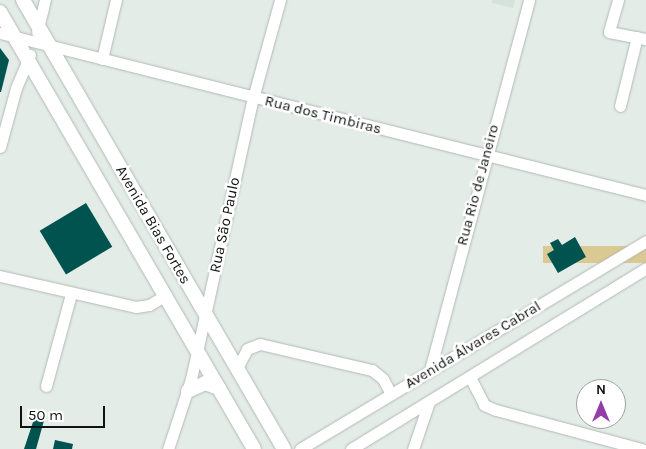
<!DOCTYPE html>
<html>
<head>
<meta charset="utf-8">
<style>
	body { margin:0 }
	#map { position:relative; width:646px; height:449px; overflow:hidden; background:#e4ece7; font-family:Karla,sans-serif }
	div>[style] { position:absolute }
	.built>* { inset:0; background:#d4e3d9 }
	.green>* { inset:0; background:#dbc993; transform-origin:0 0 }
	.building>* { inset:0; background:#00534f; transform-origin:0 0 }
	.roads { filter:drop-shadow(0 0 1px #b1b9b4) drop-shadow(0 0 1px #b1b9b4) }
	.minor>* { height:11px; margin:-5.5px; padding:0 5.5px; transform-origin:5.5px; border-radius:5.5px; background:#fff }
	.major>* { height:14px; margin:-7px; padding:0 7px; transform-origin:7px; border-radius:7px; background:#fff }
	span { translate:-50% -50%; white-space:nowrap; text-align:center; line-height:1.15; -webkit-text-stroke:5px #fff; paint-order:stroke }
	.street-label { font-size:15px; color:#101311 }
	.north { position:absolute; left:576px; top:379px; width:50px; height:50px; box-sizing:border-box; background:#fff; border:1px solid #9fa1a0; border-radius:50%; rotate:0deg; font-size:14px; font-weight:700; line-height:20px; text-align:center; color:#101311 }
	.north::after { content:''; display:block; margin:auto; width:18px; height:22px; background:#933dab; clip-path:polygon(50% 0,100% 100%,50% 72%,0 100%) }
	.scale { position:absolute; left:20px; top:406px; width:85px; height:22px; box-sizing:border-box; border:2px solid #101311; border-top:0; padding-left:6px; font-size:15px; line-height:18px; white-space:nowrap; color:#101311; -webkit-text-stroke:4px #fff; paint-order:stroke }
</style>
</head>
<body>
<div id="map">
	<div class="built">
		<div style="clip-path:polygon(492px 0,515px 0,513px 8px,492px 3px)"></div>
	</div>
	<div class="green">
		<div style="left:646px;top:246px;width:17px;height:103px;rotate:90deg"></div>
	</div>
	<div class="building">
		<div style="clip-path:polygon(0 48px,9px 60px,1px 92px,0 92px)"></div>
		<div style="left:86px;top:203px;width:51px;height:54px;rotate:59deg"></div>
		<div style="clip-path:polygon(575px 237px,586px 257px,558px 273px,547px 254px,554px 250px,550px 243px,558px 239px,562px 245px)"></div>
		<div style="clip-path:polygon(35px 416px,45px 417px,36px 449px,24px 449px)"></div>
		<div style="clip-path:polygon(55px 440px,73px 444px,72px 449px,53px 449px)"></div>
	</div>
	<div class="roads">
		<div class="minor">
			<div style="left:618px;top:0;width:33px;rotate:106deg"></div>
			<div style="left:609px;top:32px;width:38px;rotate:11deg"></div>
			<div style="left:37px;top:32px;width:33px;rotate:-76deg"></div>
			<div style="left:0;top:33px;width:666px;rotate:14.08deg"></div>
			<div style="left:102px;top:59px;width:61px;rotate:-76.7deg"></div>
			<div style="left:620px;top:106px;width:71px;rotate:-76.2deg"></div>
			<div style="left:0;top:147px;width:61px;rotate:-74.8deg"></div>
			<div style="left:16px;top:88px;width:36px;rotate:-67deg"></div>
			<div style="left:0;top:276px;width:139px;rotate:12.8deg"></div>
			<div style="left:136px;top:307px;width:13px;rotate:-9deg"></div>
			<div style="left:149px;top:305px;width:20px;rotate:-30deg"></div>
			<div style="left:237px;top:368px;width:21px;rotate:-62deg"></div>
			<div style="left:247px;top:349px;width:14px;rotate:-21deg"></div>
			<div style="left:260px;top:344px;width:115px;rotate:13.1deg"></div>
			<div style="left:372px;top:370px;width:14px;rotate:39deg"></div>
			<div style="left:383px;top:379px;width:17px;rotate:62deg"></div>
			<div style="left:430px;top:370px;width:383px;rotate:-75deg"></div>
			<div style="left:470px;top:377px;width:31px;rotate:63deg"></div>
			<div style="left:484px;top:405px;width:13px;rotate:23deg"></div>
			<div style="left:496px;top:410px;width:151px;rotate:15deg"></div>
			<div style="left:46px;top:386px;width:95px;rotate:-74.8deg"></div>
			<div style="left:168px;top:449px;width:74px;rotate:-71.8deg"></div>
			<div style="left:191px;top:379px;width:288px;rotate:-77.6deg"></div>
			<div style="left:253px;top:98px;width:102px;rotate:-74.6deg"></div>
			<div style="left:300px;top:449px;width:404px;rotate:-31deg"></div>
			<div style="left:351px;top:449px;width:346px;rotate:-31.5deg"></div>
			<div style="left:413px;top:449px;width:50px;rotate:-71.2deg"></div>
		</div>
		<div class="major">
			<div style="left:23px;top:0;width:519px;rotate:59.83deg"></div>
			<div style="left:0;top:12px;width:505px;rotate:59.83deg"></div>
			<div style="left:188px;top:391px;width:19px;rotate:-25deg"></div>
			<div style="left:205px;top:383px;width:15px;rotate:20deg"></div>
		</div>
	</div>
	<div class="street-label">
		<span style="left:323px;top:115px;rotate:14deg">Rua dos Timbiras</span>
		<span style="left:478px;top:185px;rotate:-75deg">Rua Rio de Janeiro</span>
		<span style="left:153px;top:225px;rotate:60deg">Avenida Bias Fortes</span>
		<span style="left:225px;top:225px;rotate:-78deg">Rua São Paulo</span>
		<span style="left:473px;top:345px;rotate:-31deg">Avenida Álvares Cabral</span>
	</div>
	<div class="north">N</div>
	<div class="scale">50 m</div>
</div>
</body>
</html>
